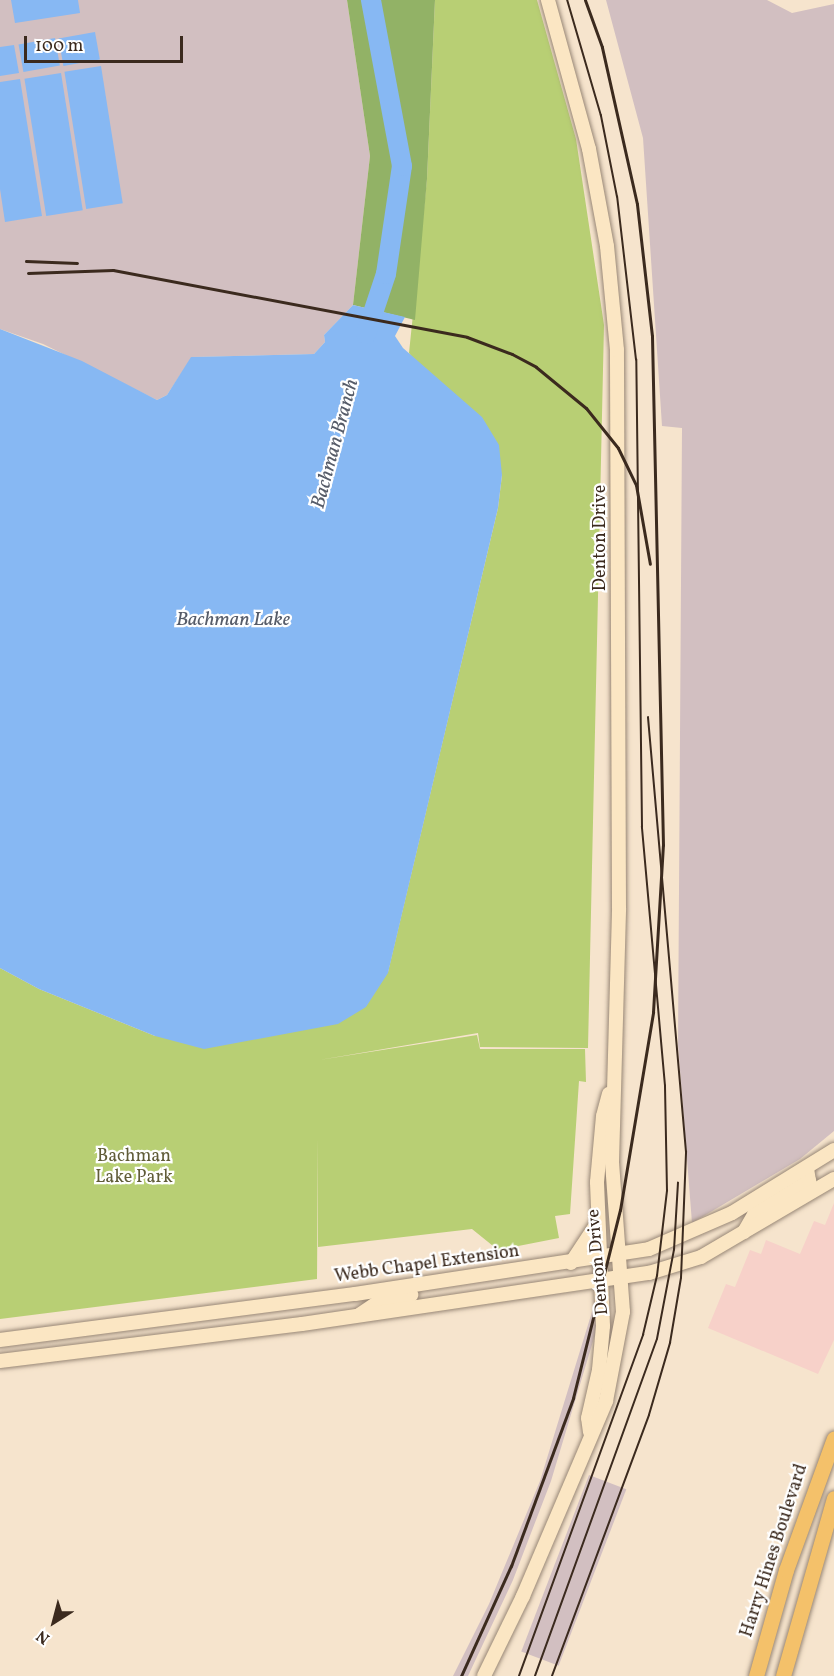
<!DOCTYPE html>
<html>
<head>
<meta charset="utf-8">
<style>
	body { margin:0 }
	#map { position:relative; width:834px; height:1676px; overflow:hidden; background:#f6e4cd; font-family:Vollkorn,serif }
	div>[style] { position:absolute }
	.built>* { inset:0; background:#f7d1c9 }
	.industrial>* { inset:0; background:#d2bfc1; transform-origin:0 0 }
	.green>* { inset:0; background:#b8cf74 }
	.forest>* { inset:0; background:#92b266 }
	.water>* { inset:0; background:#87b8f3; transform-origin:0 0 }
	.river>* { height:20px; margin:-10px; padding:0 10px; transform-origin:10px; border-radius:10px; background:#87b8f3 }
	.roads { filter:drop-shadow(0 0 2px #988776) drop-shadow(0 0 2px #988776) }
	.secondary>* { height:14px; margin:-7px; padding:0 7px; transform-origin:7px; border-radius:7px; background:#fbe6c3 }
	.primary>* { height:15px; margin:-7.5px; padding:0 7.5px; transform-origin:7.5px; border-radius:7.5px; background:#f4c16a }
	.tram>* { height:1.5px; margin:-0.75px; padding:0 0.75px; transform-origin:0.75px; border-radius:0.75px; background:#3b2a1e }
	.rail>* { height:3px; margin:-1.5px; padding:0 1.5px; transform-origin:1.5px; border-radius:1.5px; background:#3b2a1e }
	span { translate:-50% -50%; white-space:nowrap; text-align:center; line-height:1.15; -webkit-text-stroke:4.5px #fff; paint-order:stroke }
	.street-label { font-size:18px; color:#3b2a1e }
	.park-label { font-size:18px; color:#605c38 }
	.water-label { font-size:20px; color:#565c69; font-style:italic }
	.north { position:absolute; left:24px; top:1592px; width:60px; height:60px; -webkit-text-stroke:4px #fff; paint-order:stroke; rotate:216deg; font-size:16px; font-weight:700; line-height:24px; text-align:center; color:#3b2a1e }
	.north::after { content:''; display:block; margin:auto; width:21px; height:27px; background:#3b2a1e; clip-path:polygon(50% 0,100% 100%,50% 72%,0 100%) }
	.scale { position:absolute; left:24px; top:36px; width:159px; height:27px; box-sizing:border-box; border:3px solid #3b2a1e; border-top:0; padding-left:8px; font-size:18px; line-height:21px; white-space:nowrap; color:#3b2a1e; -webkit-text-stroke:4px #fff; paint-order:stroke }
</style>
</head>
<body>
<div id="map">
	<div class="built">
		<div style="clip-path:polygon(834px 1203px,834px 1340px,818px 1374px,708px 1328px,726px 1284px,735px 1287px,750px 1250px,761px 1254px,766px 1240px,800px 1254px,814px 1221px,825px 1225px)"></div>
	</div>
	<div class="industrial">
		<div style="clip-path:polygon(0 0,347px 0,370px 156px,353px 305px,324px 335px,325px 342px,314px 354px,192px 357px,167px 395px,157px 400px,43px 344px,0 329px)"></div>
		<div style="clip-path:polygon(606px 0,767px 0,792px 13px,834px 4px,834px 1131px,800px 1159px,692px 1223px,678px 1045px,682px 428px,662px 426px,643px 138px)"></div>
		<div style="clip-path:polygon(595px 1302px,597px 1328px,551px 1481px,513px 1580px,468px 1676px,453px 1676px,489px 1604px,540px 1481px)"></div>
		<div style="left:589px;top:1475px;width:40px;height:189px;rotate:21deg"></div>
	</div>
	<div class="green">
		<div style="clip-path:polygon(435px 0,537px 0,576px 139px,604px 325px,588px 1048px,480px 1047px,478px 1033px,319px 1060px,477px 1035px,480px 1049px,585px 1049px,586px 1082px,579px 1081px,570px 1214px,555px 1216px,559px 1238px,498px 1250px,472px 1229px,318px 1247px,318px 1137px,317px 1279px,0 1319px,0 968px,39px 989px,155px 1036px,388px 972px,498px 508px,502px 475px,409px 353px,427px 179px)"></div>
	</div>
	<div class="forest">
		<div style="clip-path:polygon(347px 0,435px 0,427px 179px,415px 320px,353px 305px,370px 156px)"></div>
	</div>
	<div class="water">
		<div style="clip-path:polygon(11px 0,78px 0,80px 13px,15px 23px)"></div>
		<div style="left:95px;top:32px;width:28px;height:37px;rotate:80deg"></div>
		<div style="left:55px;top:38px;width:28px;height:37px;rotate:80deg"></div>
		<div style="clip-path:polygon(14px 45px,19px 73px,0 76px,0 47px)"></div>
		<div style="left:101px;top:66px;width:139px;height:37px;rotate:81deg"></div>
		<div style="left:61px;top:73px;width:139px;height:37px;rotate:81deg"></div>
		<div style="clip-path:polygon(20px 79px,42px 216px,5px 222px,0 189px,0 82px)"></div>
		<div style="clip-path:polygon(353px 305px,405px 317px,395px 336px,403px 348px,482px 417px,499px 445px,502px 475px,498px 508px,388px 973px,366px 1007px,338px 1024px,204px 1049px,155px 1036px,39px 989px,0 968px,0 329px,82px 361px,157px 400px,167px 395px,191px 357px,314px 354px,325px 342px,324px 335px)"></div>
	</div>
	<div class="river">
		<div style="left:366px;top:334px;width:63px;rotate:-71.6deg"></div>
		<div style="left:386px;top:274px;width:109px;rotate:-81.6deg"></div>
		<div style="left:402px;top:166px;width:169px;rotate:-100.6deg"></div>
	</div>
	<div class="roads">
		<div class="secondary">
			<div style="left:744px;top:1232px;width:20px;rotate:-60deg"></div>
			<div style="left:754px;top:1215px;width:65px;rotate:-31.7deg"></div>
			<div style="left:809px;top:1181px;width:13px;rotate:-99deg"></div>
			<div style="left:571px;top:1263px;width:49px;rotate:-56.6deg"></div>
			<div style="left:359px;top:1315px;width:25px;rotate:-34deg"></div>
			<div style="left:380px;top:1301px;width:32px;rotate:-11deg"></div>
			<div style="left:0;top:1340px;width:358px;rotate:-7.4deg"></div>
			<div style="left:355px;top:1294px;width:297px;rotate:-8.7deg"></div>
			<div style="left:649px;top:1249px;width:90px;rotate:-23.4deg"></div>
			<div style="left:732px;top:1213px;width:120px;rotate:-31.7deg"></div>
			<div style="left:0;top:1361px;width:304px;rotate:-7deg"></div>
			<div style="left:302px;top:1324px;width:351px;rotate:-8.4deg"></div>
			<div style="left:649px;top:1273px;width:54px;rotate:-17.1deg"></div>
			<div style="left:701px;top:1257px;width:154px;rotate:-30.4deg"></div>
			<div style="left:590px;top:1432px;width:14px;rotate:-98deg"></div>
			<div style="left:588px;top:1418px;width:49px;rotate:-77.1deg"></div>
			<div style="left:599px;top:1370px;width:44px;rotate:-84.8deg"></div>
			<div style="left:603px;top:1326px;width:144px;rotate:-92.4deg"></div>
			<div style="left:597px;top:1182px;width:66px;rotate:-84.8deg"></div>
			<div style="left:603px;top:1116px;width:23px;rotate:-75deg"></div>
			<div style="left:484px;top:1676px;width:89px;rotate:-64deg"></div>
			<div style="left:523px;top:1596px;width:212px;rotate:-66.9deg"></div>
			<div style="left:606px;top:1401px;width:91px;rotate:-79.2deg"></div>
			<div style="left:623px;top:1312px;width:150px;rotate:-94.2deg"></div>
			<div style="left:612px;top:1162px;width:254px;rotate:-88.4deg"></div>
			<div style="left:619px;top:908px;width:558px;rotate:-90.21deg"></div>
			<div style="left:617px;top:350px;width:104px;rotate:-95.5deg"></div>
			<div style="left:607px;top:246px;width:99px;rotate:-100.5deg"></div>
			<div style="left:589px;top:149px;width:155px;rotate:-105.4deg"></div>
		</div>
		<div class="primary">
			<div style="left:756px;top:1676px;width:110px;rotate:-74.2deg"></div>
			<div style="left:786px;top:1570px;width:140px;rotate:-70deg"></div>
			<div style="left:783px;top:1676px;width:185px;rotate:-74deg"></div>
		</div>
	</div>
	<div class="tram">
		<div style="left:519px;top:1676px;width:363px;rotate:-70deg"></div>
		<div style="left:643px;top:1335px;width:61px;rotate:-76.7deg"></div>
		<div style="left:657px;top:1276px;width:86px;rotate:-83.3deg"></div>
		<div style="left:667px;top:1191px;width:105px;rotate:-91.1deg"></div>
		<div style="left:665px;top:1086px;width:260px;rotate:-95.1deg"></div>
		<div style="left:642px;top:827px;width:467px;rotate:-90.7deg"></div>
		<div style="left:636px;top:360px;width:164px;rotate:-96.6deg"></div>
		<div style="left:617px;top:197px;width:83px;rotate:-101.2deg"></div>
		<div style="left:601px;top:116px;width:121px;rotate:-106.3deg"></div>
		<div style="left:535px;top:1676px;width:358px;rotate:-70.1deg"></div>
		<div style="left:657px;top:1339px;width:91px;rotate:-79.2deg"></div>
		<div style="left:674px;top:1250px;width:67px;rotate:-86.6deg"></div>
		<div style="left:552px;top:1676px;width:278px;rotate:-69.6deg"></div>
		<div style="left:649px;top:1415px;width:75px;rotate:-73.7deg"></div>
		<div style="left:670px;top:1343px;width:66px;rotate:-80.4deg"></div>
		<div style="left:681px;top:1278px;width:126px;rotate:-87.7deg"></div>
		<div style="left:686px;top:1152px;width:436px;rotate:-95deg"></div>
	</div>
	<div class="rail">
		<div style="left:26px;top:261px;width:51px;rotate:2.2deg"></div>
		<div style="left:28px;top:273px;width:85px;rotate:-2deg"></div>
		<div style="left:113px;top:270px;width:360px;rotate:10.7deg"></div>
		<div style="left:467px;top:337px;width:48px;rotate:20.7deg"></div>
		<div style="left:512px;top:354px;width:27px;rotate:28deg"></div>
		<div style="left:536px;top:367px;width:65px;rotate:39.4deg"></div>
		<div style="left:586px;top:408px;width:51px;rotate:51.3deg"></div>
		<div style="left:618px;top:448px;width:41px;rotate:64.1deg"></div>
		<div style="left:636px;top:485px;width:80px;rotate:80deg"></div>
		<div style="left:461px;top:1676px;width:121px;rotate:-65.6deg"></div>
		<div style="left:511px;top:1566px;width:179px;rotate:-69.7deg"></div>
		<div style="left:573px;top:1398px;width:194px;rotate:-76deg"></div>
		<div style="left:620px;top:1210px;width:201px;rotate:-80.5deg"></div>
		<div style="left:653px;top:1012px;width:167px;rotate:-86.6deg"></div>
		<div style="left:663px;top:845px;width:509px;rotate:-91.24deg"></div>
		<div style="left:652px;top:336px;width:133px;rotate:-96.5deg"></div>
		<div style="left:637px;top:204px;width:161px;rotate:-102.6deg"></div>
		<div style="left:602px;top:47px;width:50px;rotate:-109.9deg"></div>
	</div>
	<div class="street-label">
		<span style="left:601px;top:538px;rotate:-90deg">Denton Drive</span>
		<span style="left:599px;top:1262px;rotate:-95deg">Denton Drive</span>
		<span style="left:427px;top:1265px;rotate:-8deg">Webb Chapel Extension</span>
		<span style="left:775px;top:1551px;rotate:-72deg">Harry Hines Boulevard</span>
	</div>
	<div class="park-label">
		<span style="left:134px;top:1168px">Bachman<br>Lake Park</span>
	</div>
	<div class="water-label">
		<span style="left:336px;top:444px;rotate:-75deg">Bachman Branch</span>
		<span style="left:233px;top:620px">Bachman Lake</span>
	</div>
	<div class="north">N</div>
	<div class="scale">100 m</div>
</div>
</body>
</html>
